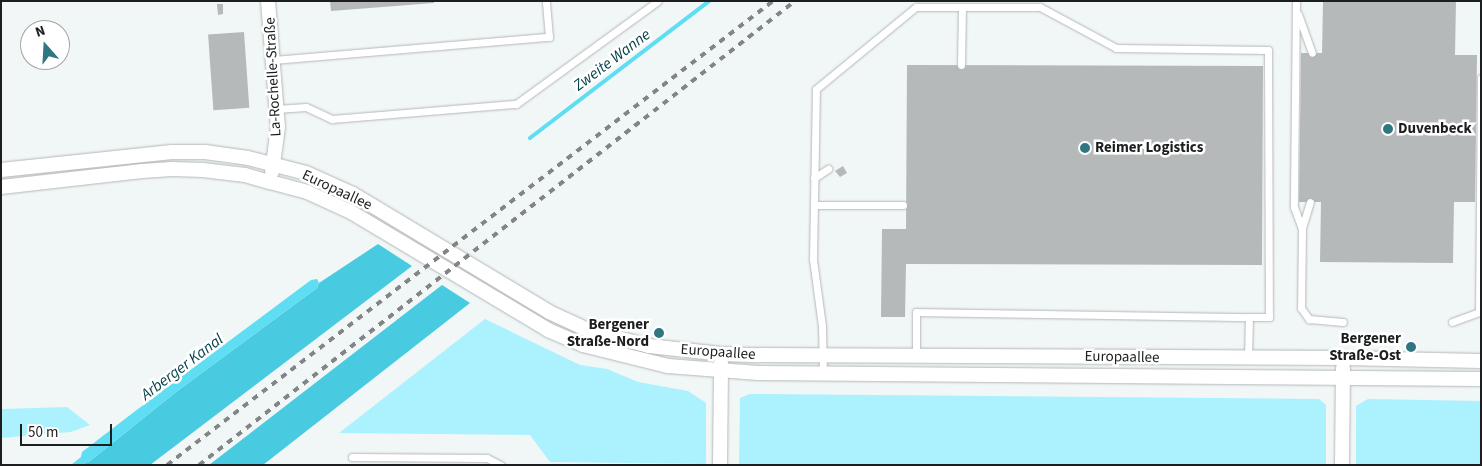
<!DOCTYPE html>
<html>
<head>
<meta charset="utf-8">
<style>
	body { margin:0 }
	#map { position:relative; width:1482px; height:466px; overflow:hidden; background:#f1f6f7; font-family:"Source Sans 3",sans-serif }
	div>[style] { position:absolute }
	.green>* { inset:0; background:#acf1fe }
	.forest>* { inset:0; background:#48cbe0 }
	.water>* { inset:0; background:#5eddf3 }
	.stream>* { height:4px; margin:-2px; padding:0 2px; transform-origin:2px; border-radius:2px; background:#5eddf3 }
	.building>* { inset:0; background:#b5b9ba; transform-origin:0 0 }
	.roads { filter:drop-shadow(0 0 1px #b3b7b8) drop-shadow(0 0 1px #b3b7b8) }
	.lane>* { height:7px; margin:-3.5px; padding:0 3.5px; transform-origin:3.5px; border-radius:3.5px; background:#fff }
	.street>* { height:14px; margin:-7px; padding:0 7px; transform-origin:7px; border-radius:7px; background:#fff }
	.rail>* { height:4px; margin-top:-2px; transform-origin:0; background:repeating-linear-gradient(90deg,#828586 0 6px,transparent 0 12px) }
	.dots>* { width:14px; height:14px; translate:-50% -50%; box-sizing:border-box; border:2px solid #fff; border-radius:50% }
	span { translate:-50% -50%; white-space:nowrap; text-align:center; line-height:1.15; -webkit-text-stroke:5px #fff; paint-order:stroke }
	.street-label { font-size:15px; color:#1d1e1f }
	.poi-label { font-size:15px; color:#1d1e1f; font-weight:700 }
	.left { translate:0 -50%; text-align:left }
	.right { translate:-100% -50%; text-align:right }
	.water-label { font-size:16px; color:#003e47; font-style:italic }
	.frame { position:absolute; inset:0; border:2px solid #1d1e1f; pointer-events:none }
	.north { position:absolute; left:20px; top:20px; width:50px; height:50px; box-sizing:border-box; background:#fff; border:1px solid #a5a5a5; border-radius:50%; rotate:341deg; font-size:14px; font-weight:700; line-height:20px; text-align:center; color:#1d1e1f }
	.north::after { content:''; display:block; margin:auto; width:18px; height:22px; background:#2f7682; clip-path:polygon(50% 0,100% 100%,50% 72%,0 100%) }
	.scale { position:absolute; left:20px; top:424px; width:92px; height:22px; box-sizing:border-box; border:2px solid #1d1e1f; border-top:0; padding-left:6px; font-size:15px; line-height:18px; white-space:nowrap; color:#1d1e1f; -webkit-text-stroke:4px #fff; paint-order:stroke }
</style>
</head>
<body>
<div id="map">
	<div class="green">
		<div style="clip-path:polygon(485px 319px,580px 365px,607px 369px,638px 382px,688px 391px,706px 403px,706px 464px,550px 462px,530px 435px,339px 433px)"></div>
		<div style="clip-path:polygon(750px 394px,1319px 399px,1326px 405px,1326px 465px,739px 465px,740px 398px)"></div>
		<div style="clip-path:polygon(1368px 399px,1481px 401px,1481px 465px,1356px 465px,1356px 406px)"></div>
		<div style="clip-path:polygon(67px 407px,90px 425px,71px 432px,1px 438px,1px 409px)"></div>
	</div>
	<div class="forest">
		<div style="clip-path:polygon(378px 244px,412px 266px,150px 465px,83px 464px,90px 461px,176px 392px,317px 288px,319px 283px)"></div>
		<div style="clip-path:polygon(442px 285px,470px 303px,263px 465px,209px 465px)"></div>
	</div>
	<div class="water">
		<div style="clip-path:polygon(317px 279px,319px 283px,317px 288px,176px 392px,90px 461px,82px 465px,71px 465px,81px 457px,82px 452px,134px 412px,311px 280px)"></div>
	</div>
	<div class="stream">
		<div style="left:530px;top:138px;width:225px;rotate:-37.4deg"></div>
	</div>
	<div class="building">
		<div style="clip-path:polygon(330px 1px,434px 1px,434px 3px,331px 11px)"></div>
		<div style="clip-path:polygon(1323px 1px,1456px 1px,1455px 55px,1477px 55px,1475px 202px,1454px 202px,1453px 263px,1320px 262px,1321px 202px,1299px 202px,1301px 53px,1322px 53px)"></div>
		<div style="clip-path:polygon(217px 4px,223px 4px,223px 14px,218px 15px)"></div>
		<div style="left:244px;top:32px;width:76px;height:36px;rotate:86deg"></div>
		<div style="clip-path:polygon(907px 65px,1263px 66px,1262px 265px,906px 264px,905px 317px,881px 317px,882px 229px,906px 229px)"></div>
		<div style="clip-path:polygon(843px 166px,847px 173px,840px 177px,835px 171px)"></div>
	</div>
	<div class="roads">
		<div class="lane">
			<div style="left:1296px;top:1px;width:206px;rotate:90.6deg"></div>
			<div style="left:1294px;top:207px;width:23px;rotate:70deg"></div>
			<div style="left:1302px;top:229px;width:79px;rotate:90.7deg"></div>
			<div style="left:1301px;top:308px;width:14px;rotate:54deg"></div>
			<div style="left:1309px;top:319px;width:34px;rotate:5deg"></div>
			<div style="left:1298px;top:14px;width:41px;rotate:70.3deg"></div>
			<div style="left:273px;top:60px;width:277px;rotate:-4.8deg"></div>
			<div style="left:549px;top:37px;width:36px;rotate:-95deg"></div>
			<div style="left:961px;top:65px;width:58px;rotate:-89deg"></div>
			<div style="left:276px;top:109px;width:30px;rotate:-4deg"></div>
			<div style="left:306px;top:107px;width:29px;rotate:25deg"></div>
			<div style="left:332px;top:119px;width:185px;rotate:-4.7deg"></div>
			<div style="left:516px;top:104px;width:175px;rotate:-36deg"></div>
			<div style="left:814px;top:178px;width:17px;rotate:-33deg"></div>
			<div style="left:814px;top:205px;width:89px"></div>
			<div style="left:1302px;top:228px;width:27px;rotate:-73deg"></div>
			<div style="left:1452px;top:322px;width:29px;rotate:-20deg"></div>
			<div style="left:1479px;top:312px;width:234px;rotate:-89.5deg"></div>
			<div style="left:916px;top:356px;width:44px;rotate:-90deg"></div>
			<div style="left:916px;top:312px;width:333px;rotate:0.9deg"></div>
			<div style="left:1249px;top:317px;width:41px;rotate:91.4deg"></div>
			<div style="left:823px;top:374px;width:48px;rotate:-91.2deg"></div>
			<div style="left:822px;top:326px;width:68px;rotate:-97.7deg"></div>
			<div style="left:813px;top:259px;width:170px;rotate:-89deg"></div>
			<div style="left:816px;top:89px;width:129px;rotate:-39.4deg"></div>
			<div style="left:916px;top:7px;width:124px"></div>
			<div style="left:1040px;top:7px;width:86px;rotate:28.3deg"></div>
			<div style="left:1116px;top:48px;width:152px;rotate:0.8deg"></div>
			<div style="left:1268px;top:50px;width:267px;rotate:89.8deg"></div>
			<div style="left:1269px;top:317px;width:20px;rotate:180deg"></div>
			<div style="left:352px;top:457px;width:135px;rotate:0.4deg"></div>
			<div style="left:487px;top:458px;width:16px;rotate:27deg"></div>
		</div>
		<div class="street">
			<div style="left:268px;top:1px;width:126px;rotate:85.5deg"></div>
			<div style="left:278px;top:127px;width:45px;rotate:97.6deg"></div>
			<div style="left:1px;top:170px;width:172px;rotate:-6deg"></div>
			<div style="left:172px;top:152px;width:33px"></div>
			<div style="left:205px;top:152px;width:43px;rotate:7.9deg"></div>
			<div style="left:248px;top:158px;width:60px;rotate:14.5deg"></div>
			<div style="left:306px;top:173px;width:51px;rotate:24.1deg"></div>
			<div style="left:353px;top:194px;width:229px;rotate:31deg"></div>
			<div style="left:549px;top:312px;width:45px;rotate:24.9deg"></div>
			<div style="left:590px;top:331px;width:61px;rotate:14.3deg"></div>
			<div style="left:649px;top:346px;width:72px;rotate:6.3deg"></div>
			<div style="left:721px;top:354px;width:38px;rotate:2deg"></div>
			<div style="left:759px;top:355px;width:584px;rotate:0.29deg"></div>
			<div style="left:1343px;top:358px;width:138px;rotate:1.2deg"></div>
			<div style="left:1px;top:187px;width:142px;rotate:-6.5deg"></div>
			<div style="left:142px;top:171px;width:30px;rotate:-4deg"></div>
			<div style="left:172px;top:169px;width:31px;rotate:2deg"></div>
			<div style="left:203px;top:170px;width:42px;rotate:6.8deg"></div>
			<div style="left:245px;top:175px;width:26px;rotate:16deg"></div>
			<div style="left:270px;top:182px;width:38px;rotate:15deg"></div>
			<div style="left:307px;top:192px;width:48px;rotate:24.4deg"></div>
			<div style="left:351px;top:212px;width:230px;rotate:30.9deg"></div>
			<div style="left:548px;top:330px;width:38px;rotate:23deg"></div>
			<div style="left:583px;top:345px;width:88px;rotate:13.9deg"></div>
			<div style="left:668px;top:366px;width:90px;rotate:4.4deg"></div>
			<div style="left:758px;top:373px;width:723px;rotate:0.48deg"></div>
			<div style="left:720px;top:465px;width:102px;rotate:-89.4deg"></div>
			<div style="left:1342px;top:465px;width:97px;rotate:-89.4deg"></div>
		</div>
	</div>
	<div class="rail">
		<div style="left:167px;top:465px;width:763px;rotate:-37.44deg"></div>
		<div style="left:199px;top:465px;width:755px;rotate:-37.9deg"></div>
	</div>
	<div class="dots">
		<div style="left:1388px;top:129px;background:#2f7682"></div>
		<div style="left:1085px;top:148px;background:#2f7682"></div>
		<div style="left:659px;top:333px;background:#2f7682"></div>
		<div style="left:1411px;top:347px;background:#2f7682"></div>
	</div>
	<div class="street-label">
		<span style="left:273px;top:77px;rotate:-93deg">La-Rochelle-Straße</span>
		<span style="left:337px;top:190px;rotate:25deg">Europaallee</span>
		<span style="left:718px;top:352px;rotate:4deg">Europaallee</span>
		<span style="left:1122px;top:357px;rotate:1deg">Europaallee</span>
	</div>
	<div class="poi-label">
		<span class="left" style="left:1398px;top:129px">Duvenbeck</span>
		<span class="left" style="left:1095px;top:148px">Reimer Logistics</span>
		<span class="right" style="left:649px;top:333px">Bergener<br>Straße-Nord</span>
		<span class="right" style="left:1401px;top:347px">Bergener<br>Straße-Ost</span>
	</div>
	<div class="water-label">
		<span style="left:612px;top:60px;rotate:-37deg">Zweite Wanne</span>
		<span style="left:182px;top:367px;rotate:-37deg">Arberger Kanal</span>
	</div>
	<div class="frame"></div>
	<div class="north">N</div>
	<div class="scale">50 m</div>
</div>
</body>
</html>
